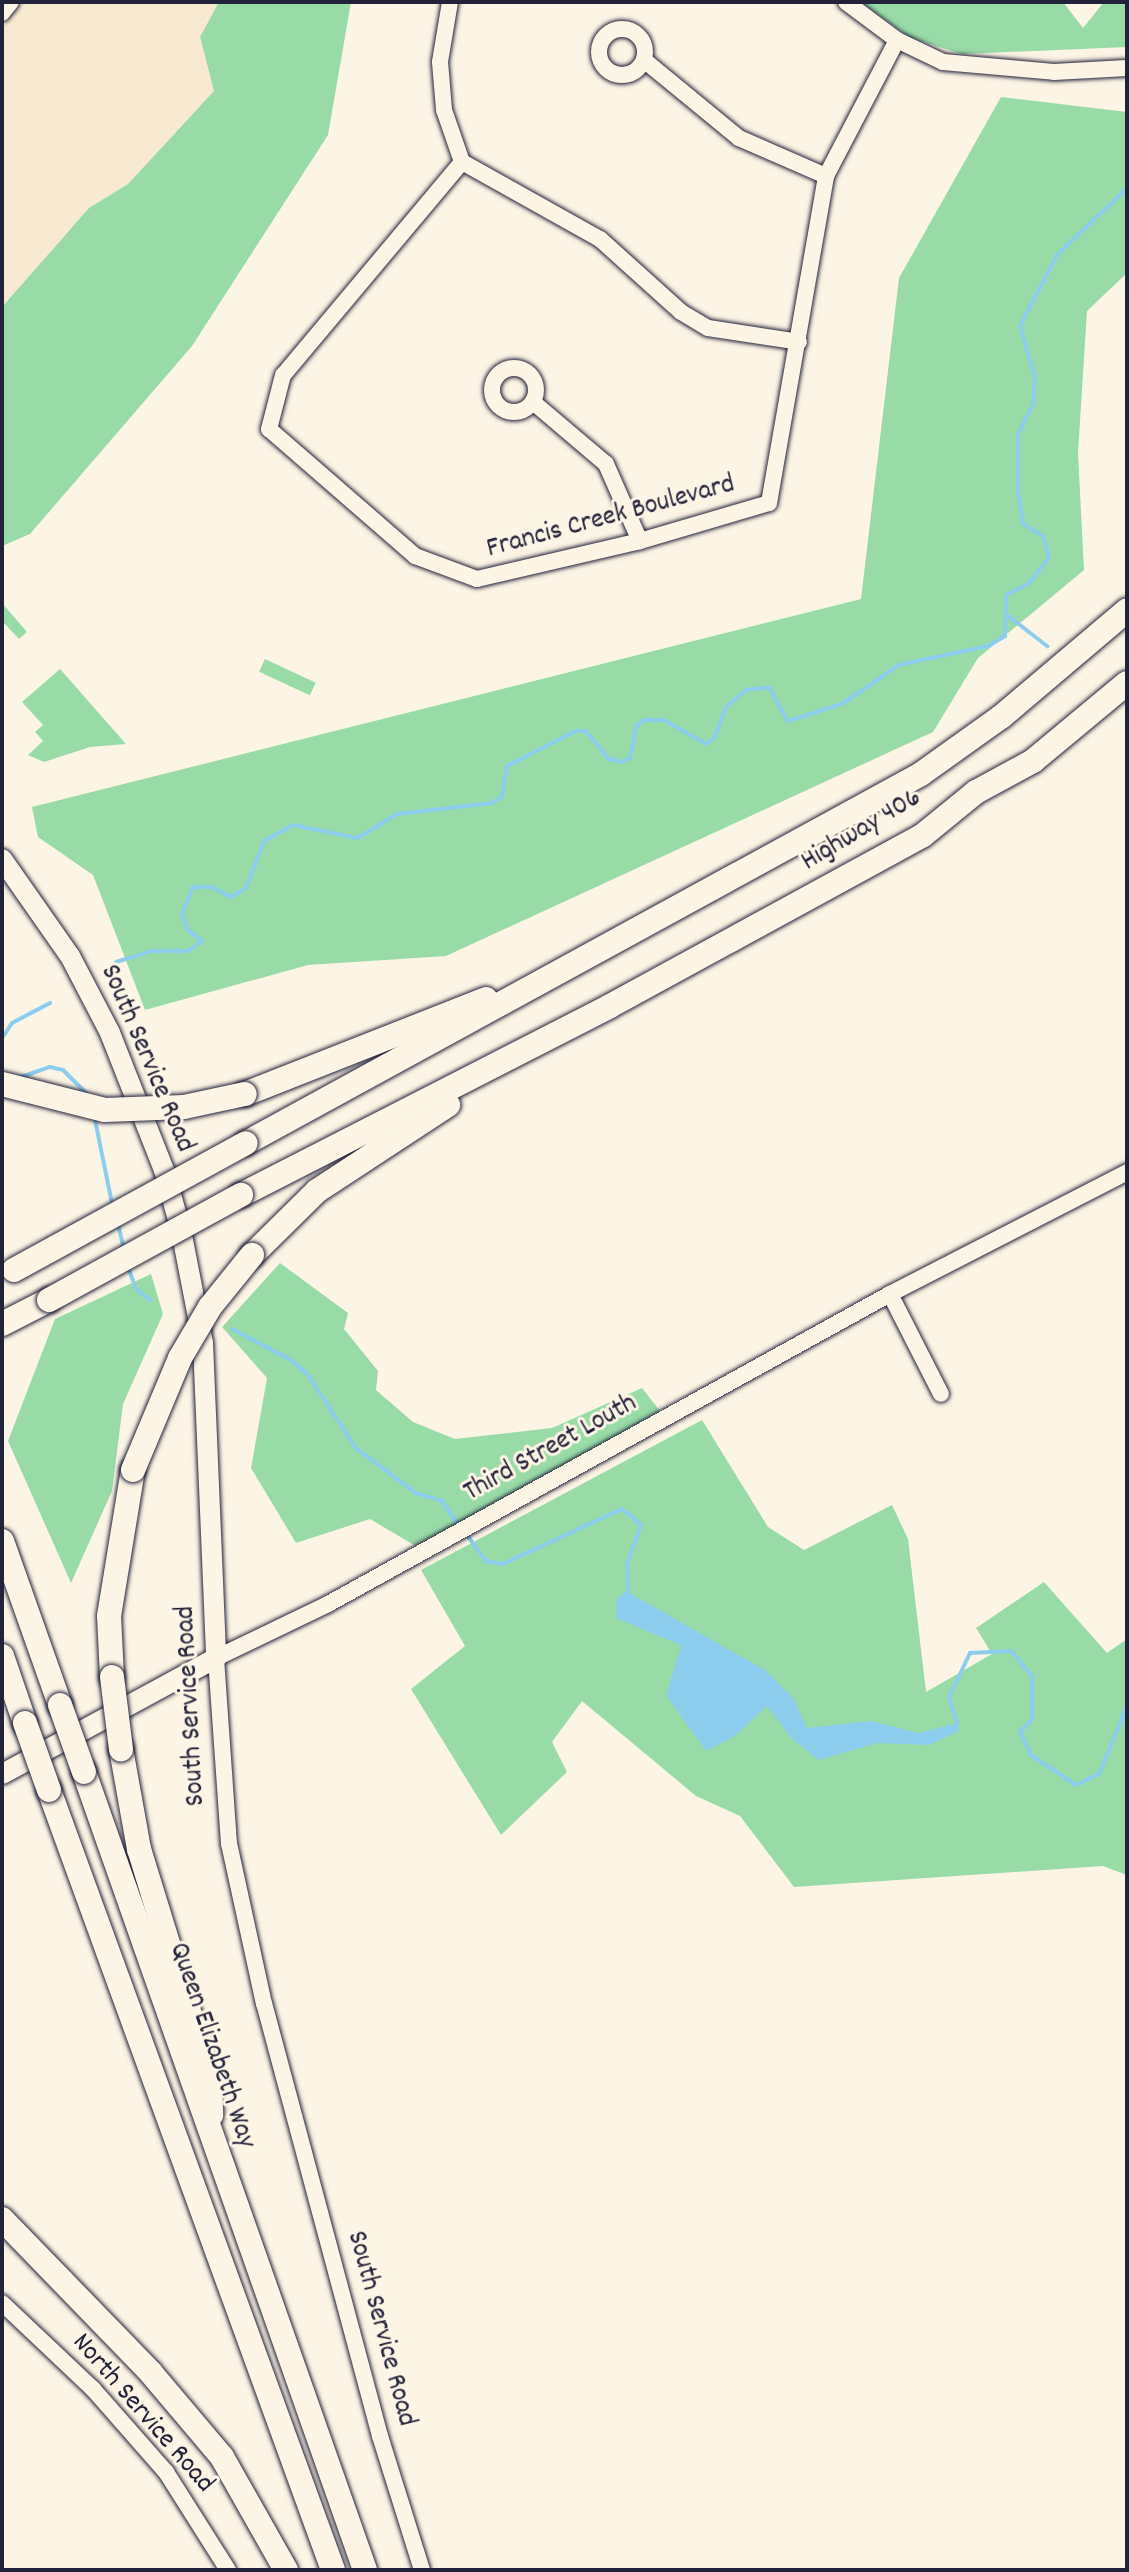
<!DOCTYPE html>
<html>
<head>
<meta charset="utf-8">
<style>
	body { margin:0 }
	#map { position:relative; width:1129px; height:2572px; overflow:hidden; background:#fcf5e5; font-family:Dekko,sans-serif }
	div>[style] { position:absolute }
	.built>* { inset:0; background:#f8ead1 }
	.green>* { inset:0; background:#98dba7; transform-origin:0 0 }
	.water>* { inset:0; background:#8ccded }
	.stream>* { height:4px; margin:-2px; padding:0 2px; transform-origin:2px; border-radius:2px; background:#8ccded }
	.roads { filter:drop-shadow(0 0 2px #22223b) drop-shadow(0 0 2px #22223b) }
	.minor>* { height:16px; margin:-8px; padding:0 8px; transform-origin:8px; border-radius:8px; background:#fcf5e5 }
	.minor>.ring { margin:-8px; padding:0; box-sizing:content-box; background:none; border:16px solid #fcf5e5; border-radius:50% }
	.major>* { height:20px; margin:-10px; padding:0 10px; transform-origin:10px; border-radius:10px; background:#fcf5e5 }
	.highway>* { height:24px; margin:-12px; padding:0 12px; transform-origin:12px; border-radius:12px; background:#fcf5e5 }
	.bridges { filter:drop-shadow(0 0 2px #22223b) drop-shadow(0 0 2px #22223b) }
	.highway-bridge>* { height:24px; margin:-12px; padding:0 12px; transform-origin:12px; border-radius:12px; background:#fcf5e5 }
	span { translate:-50% -50%; white-space:nowrap; text-align:center; line-height:1.15; -webkit-text-stroke:6px #fcf5e5; paint-order:stroke }
	.street-label { font-size:28px; color:#22223b }
	.frame { position:absolute; inset:0; border:4px solid #22223b; pointer-events:none }
</style>
</head>
<body>
<div id="map">
	<div class="built">
		<div style="clip-path:polygon(18px 2px,219px 2px,200px 37px,214px 91px,128px 184px,89px 208px,2px 307px,2px 29px)"></div>
	</div>
	<div class="green">
		<div style="clip-path:polygon(219px 2px,351px 2px,328px 135px,192px 346px,30px 534px,2px 546px,2px 307px,89px 208px,128px 184px,214px 91px,200px 37px)"></div>
		<div style="clip-path:polygon(861px 2px,1063px 2px,1083px 28px,1104px 2px,1127px 2px,1127px 47px,962px 54px,911px 38px)"></div>
		<div style="clip-path:polygon(1001px 97px,1127px 112px,1127px 273px,1087px 311px,1078px 453px,1084px 570px,978px 658px,933px 732px,446px 956px,308px 965px,145px 1010px,93px 875px,38px 837px,32px 807px,861px 599px,899px 278px)"></div>
		<div style="clip-path:polygon(2px 603px,27px 632px,19px 639px,2px 621px)"></div>
		<div style="left:265px;top:659px;width:56px;height:14px;rotate:25deg"></div>
		<div style="clip-path:polygon(60px 669px,126px 744px,90px 747px,44px 762px,28px 755px,43px 741px,35px 732px,43px 725px,22px 702px)"></div>
		<div style="clip-path:polygon(280px 1263px,348px 1313px,344px 1329px,378px 1371px,376px 1390px,413px 1422px,455px 1439px,552px 1428px,642px 1388px,660px 1411px,419px 1548px,370px 1519px,296px 1543px,251px 1468px,267px 1378px,222px 1327px)"></div>
		<div style="clip-path:polygon(151px 1274px,163px 1314px,123px 1404px,112px 1491px,71px 1583px,8px 1441px,55px 1319px)"></div>
		<div style="clip-path:polygon(702px 1420px,768px 1527px,804px 1550px,892px 1505px,908px 1539px,926px 1692px,992px 1654px,976px 1628px,1044px 1582px,1107px 1653px,1127px 1639px,1127px 1875px,1103px 1866px,794px 1887px,740px 1816px,696px 1796px,582px 1701px,552px 1742px,567px 1772px,501px 1835px,411px 1689px,465px 1646px,421px 1570px)"></div>
	</div>
	<div class="water">
		<div style="clip-path:polygon(626px 1591px,765px 1670px,793px 1698px,807px 1728px,871px 1721px,919px 1733px,957px 1723px,959px 1731px,929px 1745px,878px 1743px,819px 1760px,791px 1738px,767px 1706px,735px 1736px,706px 1751px,666px 1695px,681px 1645px,616px 1618px,616px 1599px)"></div>
	</div>
	<div class="stream">
		<div style="left:1007px;top:615px;width:51px;rotate:37.8deg"></div>
		<div style="left:116px;top:962px;width:37px;rotate:-17deg"></div>
		<div style="left:151px;top:951px;width:37px"></div>
		<div style="left:188px;top:951px;width:17px;rotate:-36deg"></div>
		<div style="left:202px;top:941px;width:18px;rotate:-142deg"></div>
		<div style="left:188px;top:930px;width:17px;rotate:-111deg"></div>
		<div style="left:182px;top:914px;width:29px;rotate:-68deg"></div>
		<div style="left:193px;top:887px;width:19px"></div>
		<div style="left:212px;top:887px;width:21px;rotate:28deg"></div>
		<div style="left:231px;top:897px;width:17px;rotate:-31deg"></div>
		<div style="left:246px;top:888px;width:50px;rotate:-69deg"></div>
		<div style="left:264px;top:841px;width:33px;rotate:-29deg"></div>
		<div style="left:293px;top:825px;width:66px;rotate:11.3deg"></div>
		<div style="left:358px;top:838px;width:46px;rotate:-31.6deg"></div>
		<div style="left:397px;top:814px;width:96px;rotate:-6.6deg"></div>
		<div style="left:492px;top:803px;width:12px;rotate:-31deg"></div>
		<div style="left:502px;top:797px;width:31px;rotate:-81deg"></div>
		<div style="left:507px;top:766px;width:77px;rotate:-26.9deg"></div>
		<div style="left:576px;top:731px;width:10px"></div>
		<div style="left:586px;top:731px;width:36px;rotate:51deg"></div>
		<div style="left:609px;top:759px;width:13px;rotate:13deg"></div>
		<div style="left:622px;top:762px;width:9px;rotate:-27deg"></div>
		<div style="left:630px;top:758px;width:32px;rotate:-79deg"></div>
		<div style="left:636px;top:727px;width:11px;rotate:-41deg"></div>
		<div style="left:644px;top:720px;width:20px"></div>
		<div style="left:664px;top:720px;width:48px;rotate:29.7deg"></div>
		<div style="left:706px;top:744px;width:11px;rotate:-38deg"></div>
		<div style="left:715px;top:737px;width:32px;rotate:-70deg"></div>
		<div style="left:726px;top:707px;width:26px;rotate:-40deg"></div>
		<div style="left:746px;top:690px;width:23px;rotate:-7deg"></div>
		<div style="left:769px;top:687px;width:39px;rotate:61deg"></div>
		<div style="left:788px;top:721px;width:57px;rotate:-17.5deg"></div>
		<div style="left:842px;top:704px;width:69px;rotate:-34.4deg"></div>
		<div style="left:899px;top:665px;width:91px;rotate:-12.1deg"></div>
		<div style="left:988px;top:646px;width:20px;rotate:-30deg"></div>
		<div style="left:1005px;top:636px;width:41px;rotate:-88.6deg"></div>
		<div style="left:1006px;top:595px;width:25px;rotate:-27deg"></div>
		<div style="left:1028px;top:584px;width:33px;rotate:-51deg"></div>
		<div style="left:1049px;top:558px;width:23px;rotate:-105deg"></div>
		<div style="left:1043px;top:536px;width:23px;rotate:-149deg"></div>
		<div style="left:1023px;top:524px;width:32px;rotate:-99deg"></div>
		<div style="left:1018px;top:492px;width:58px;rotate:-90deg"></div>
		<div style="left:1018px;top:434px;width:33px;rotate:-63deg"></div>
		<div style="left:1033px;top:405px;width:27px;rotate:-86deg"></div>
		<div style="left:1035px;top:378px;width:54px;rotate:-106.1deg"></div>
		<div style="left:1020px;top:326px;width:80px;rotate:-62.5deg"></div>
		<div style="left:1057px;top:255px;width:97px;rotate:-43.7deg"></div>
		<div style="left:2px;top:1038px;width:18px;rotate:-56deg"></div>
		<div style="left:12px;top:1023px;width:43px;rotate:-27.8deg"></div>
		<div style="left:18px;top:1078px;width:34px;rotate:-19deg"></div>
		<div style="left:50px;top:1067px;width:13px;rotate:13deg"></div>
		<div style="left:63px;top:1070px;width:35px;rotate:45deg"></div>
		<div style="left:94px;top:1115px;width:95px;rotate:78.5deg"></div>
		<div style="left:118px;top:1224px;width:27px;rotate:77deg"></div>
		<div style="left:128px;top:1267px;width:23px;rotate:70deg"></div>
		<div style="left:136px;top:1289px;width:18px;rotate:38deg"></div>
		<div style="left:232px;top:1329px;width:67px;rotate:27.7deg"></div>
		<div style="left:291px;top:1360px;width:23px;rotate:41deg"></div>
		<div style="left:308px;top:1375px;width:87px;rotate:56.7deg"></div>
		<div style="left:356px;top:1448px;width:75px;rotate:36.9deg"></div>
		<div style="left:416px;top:1493px;width:27px;rotate:17deg"></div>
		<div style="left:442px;top:1501px;width:29px;rotate:55deg"></div>
		<div style="left:467px;top:1535px;width:32px;rotate:54deg"></div>
		<div style="left:486px;top:1561px;width:17px;rotate:10deg"></div>
		<div style="left:503px;top:1564px;width:131px;rotate:-24.8deg"></div>
		<div style="left:622px;top:1509px;width:25px;rotate:40deg"></div>
		<div style="left:641px;top:1525px;width:40px;rotate:110.2deg"></div>
		<div style="left:627px;top:1563px;width:31px;rotate:88deg"></div>
		<div style="left:952px;top:1727px;width:6px;rotate:-39deg"></div>
		<div style="left:957px;top:1723px;width:27px;rotate:-107deg"></div>
		<div style="left:949px;top:1697px;width:49px;rotate:-64.5deg"></div>
		<div style="left:970px;top:1653px;width:41px;rotate:-2.8deg"></div>
		<div style="left:1011px;top:1651px;width:33px;rotate:50deg"></div>
		<div style="left:1032px;top:1676px;width:43px;rotate:90deg"></div>
		<div style="left:1032px;top:1719px;width:18px;rotate:133deg"></div>
		<div style="left:1020px;top:1732px;width:25px;rotate:64deg"></div>
		<div style="left:1031px;top:1755px;width:54px;rotate:33.7deg"></div>
		<div style="left:1076px;top:1785px;width:25px;rotate:-26deg"></div>
		<div style="left:1099px;top:1774px;width:74px;rotate:-67.6deg"></div>
	</div>
	<div class="roads">
		<div class="minor">
			<div style="left:450px;top:2px;width:61px;rotate:99.5deg"></div>
			<div style="left:440px;top:62px;width:48px;rotate:85.2deg"></div>
			<div style="left:444px;top:110px;width:55px;rotate:70.9deg"></div>
			<div style="left:462px;top:162px;width:158px;rotate:29.2deg"></div>
			<div style="left:600px;top:239px;width:109px;rotate:42deg"></div>
			<div style="left:681px;top:312px;width:31px;rotate:31deg"></div>
			<div style="left:708px;top:328px;width:92px;rotate:8.7deg"></div>
			<div style="left:846px;top:2px;width:64px;rotate:36.7deg"></div>
			<div style="left:897px;top:40px;width:51px;rotate:25.6deg"></div>
			<div style="left:943px;top:62px;width:111px;rotate:5.1deg"></div>
			<div style="left:1054px;top:72px;width:73px;rotate:-3.1deg"></div>
			<div style="left:2px;top:13px;width:14px;rotate:-51deg"></div>
			<div class="ring" style="left:599px;top:29px;width:30px;height:30px"></div>
			<div style="left:644px;top:60px;width:123px;rotate:39.4deg"></div>
			<div style="left:739px;top:138px;width:95px;rotate:23.6deg"></div>
			<div style="left:462px;top:162px;width:278px;rotate:130deg"></div>
			<div style="left:283px;top:375px;width:56px;rotate:104.5deg"></div>
			<div style="left:269px;top:429px;width:194px;rotate:41deg"></div>
			<div style="left:415px;top:556px;width:66px;rotate:20.4deg"></div>
			<div style="left:477px;top:579px;width:167px;rotate:-13.1deg"></div>
			<div style="left:640px;top:541px;width:134px;rotate:-16.4deg"></div>
			<div style="left:769px;top:503px;width:332px;rotate:-80.1deg"></div>
			<div style="left:826px;top:176px;width:153px;rotate:-62.4deg"></div>
			<div class="ring" style="left:492px;top:368px;width:28px;height:28px"></div>
			<div style="left:533px;top:402px;width:96px;rotate:40.3deg"></div>
			<div style="left:606px;top:464px;width:84px;rotate:66.2deg"></div>
			<div style="left:890px;top:1294px;width:112px;rotate:63deg"></div>
			<div style="left:2px;top:2303px;width:125px;rotate:43.4deg"></div>
			<div style="left:93px;top:2389px;width:111px;rotate:48.7deg"></div>
			<div style="left:166px;top:2472px;width:116px;rotate:57.7deg"></div>
			<div style="left:422px;top:2570px;width:140px;rotate:-107.4deg"></div>
			<div style="left:380px;top:2436px;width:447px;rotate:-105deg"></div>
			<div style="left:264px;top:2004px;width:164px;rotate:-102.3deg"></div>
			<div style="left:229px;top:1844px;width:186px;rotate:-94deg"></div>
			<div style="left:216px;top:1658px;width:124px;rotate:-25.7deg"></div>
			<div style="left:328px;top:1604px;width:642px;rotate:-28.88deg"></div>
			<div style="left:890px;top:1294px;width:267px;rotate:-27.2deg"></div>
		</div>
		<div class="major">
			<div style="left:2px;top:859px;width:118px;rotate:55deg"></div>
			<div style="left:70px;top:956px;width:87px;rotate:62.5deg"></div>
			<div style="left:110px;top:1033px;width:147px;rotate:68.5deg"></div>
			<div style="left:164px;top:1170px;width:62px;rotate:74.2deg"></div>
			<div style="left:181px;top:1230px;width:115px;rotate:79deg"></div>
			<div style="left:203px;top:1343px;width:315px;rotate:87.6deg"></div>
			<div style="left:216px;top:1658px;width:243px;rotate:151.5deg"></div>
		</div>
		<div class="highway">
			<div style="left:245px;top:1094px;width:259px;rotate:-21.5deg"></div>
			<div style="left:246px;top:1143px;width:769px;rotate:-28.66deg"></div>
			<div style="left:921px;top:774px;width:98px;rotate:-35.5deg"></div>
			<div style="left:1001px;top:717px;width:165px;rotate:-40.3deg"></div>
			<div style="left:241px;top:1195px;width:415px;rotate:-27.1deg"></div>
			<div style="left:610px;top:1006px;width:355px;rotate:-28.6deg"></div>
			<div style="left:922px;top:836px;width:70px;rotate:-39.2deg"></div>
			<div style="left:976px;top:792px;width:65px;rotate:-28.5deg"></div>
			<div style="left:1033px;top:761px;width:122px;rotate:-39.7deg"></div>
			<div style="left:252px;top:1255px;width:91px;rotate:-44.6deg"></div>
			<div style="left:317px;top:1191px;width:157px;rotate:-33.3deg"></div>
			<div style="left:2px;top:1324px;width:53px;rotate:-27.1deg"></div>
			<div style="left:2px;top:1541px;width:174px;rotate:70.5deg"></div>
			<div style="left:2px;top:1656px;width:71px;rotate:71.1deg"></div>
			<div style="left:112px;top:1677px;width:61px;rotate:-92.8deg"></div>
			<div style="left:109px;top:1616px;width:148px;rotate:-80.7deg"></div>
			<div style="left:121px;top:1749px;width:102px;rotate:79.8deg"></div>
			<div style="left:139px;top:1849px;width:242px;rotate:72.9deg"></div>
			<div style="left:210px;top:2080px;width:35px;rotate:88deg"></div>
			<div style="left:84px;top:1772px;width:846px;rotate:70.6deg"></div>
			<div style="left:49px;top:1790px;width:830px;rotate:69.99deg"></div>
			<div style="left:2px;top:2219px;width:214px;rotate:45.9deg"></div>
			<div style="left:151px;top:2373px;width:110px;rotate:49.8deg"></div>
			<div style="left:222px;top:2457px;width:130px;rotate:60.5deg"></div>
		</div>
	</div>
	<div class="bridges">
		<div class="highway-bridge">
			<div style="left:2px;top:1084px;width:106px;rotate:14.2deg"></div>
			<div style="left:105px;top:1110px;width:79px;rotate:-2.2deg"></div>
			<div style="left:184px;top:1107px;width:62px;rotate:-12deg"></div>
			<div style="left:14px;top:1270px;width:264px;rotate:-28.7deg"></div>
			<div style="left:49px;top:1300px;width:219px;rotate:-28.7deg"></div>
			<div style="left:133px;top:1470px;width:121px;rotate:-67.2deg"></div>
			<div style="left:180px;top:1358px;width:59px;rotate:-59.5deg"></div>
			<div style="left:210px;top:1307px;width:67px;rotate:-51.1deg"></div>
			<div style="left:112px;top:1677px;width:73px;rotate:82.9deg"></div>
			<div style="left:60px;top:1705px;width:71px;rotate:70.3deg"></div>
			<div style="left:25px;top:1723px;width:71px;rotate:70.3deg"></div>
		</div>
	</div>
	<div class="street-label">
		<span style="left:611px;top:518px;rotate:-15deg">Francis Creek Boulevard</span>
		<span style="left:862px;top:831px;rotate:-31deg">Highway 406</span>
		<span style="left:146px;top:1059px;rotate:67deg">South Service Road</span>
		<span style="left:551px;top:1449px;rotate:-29deg">Third Street Louth</span>
		<span style="left:192px;top:1706px;rotate:-93deg">South Service Road</span>
		<span style="left:211px;top:2046px;rotate:71deg">Queen Elizabeth Way</span>
		<span style="left:380px;top:2329px;rotate:75deg">South Service Road</span>
		<span style="left:142px;top:2414px;rotate:49deg">North Service Road</span>
	</div>
	<div class="frame"></div>
</div>
</body>
</html>
